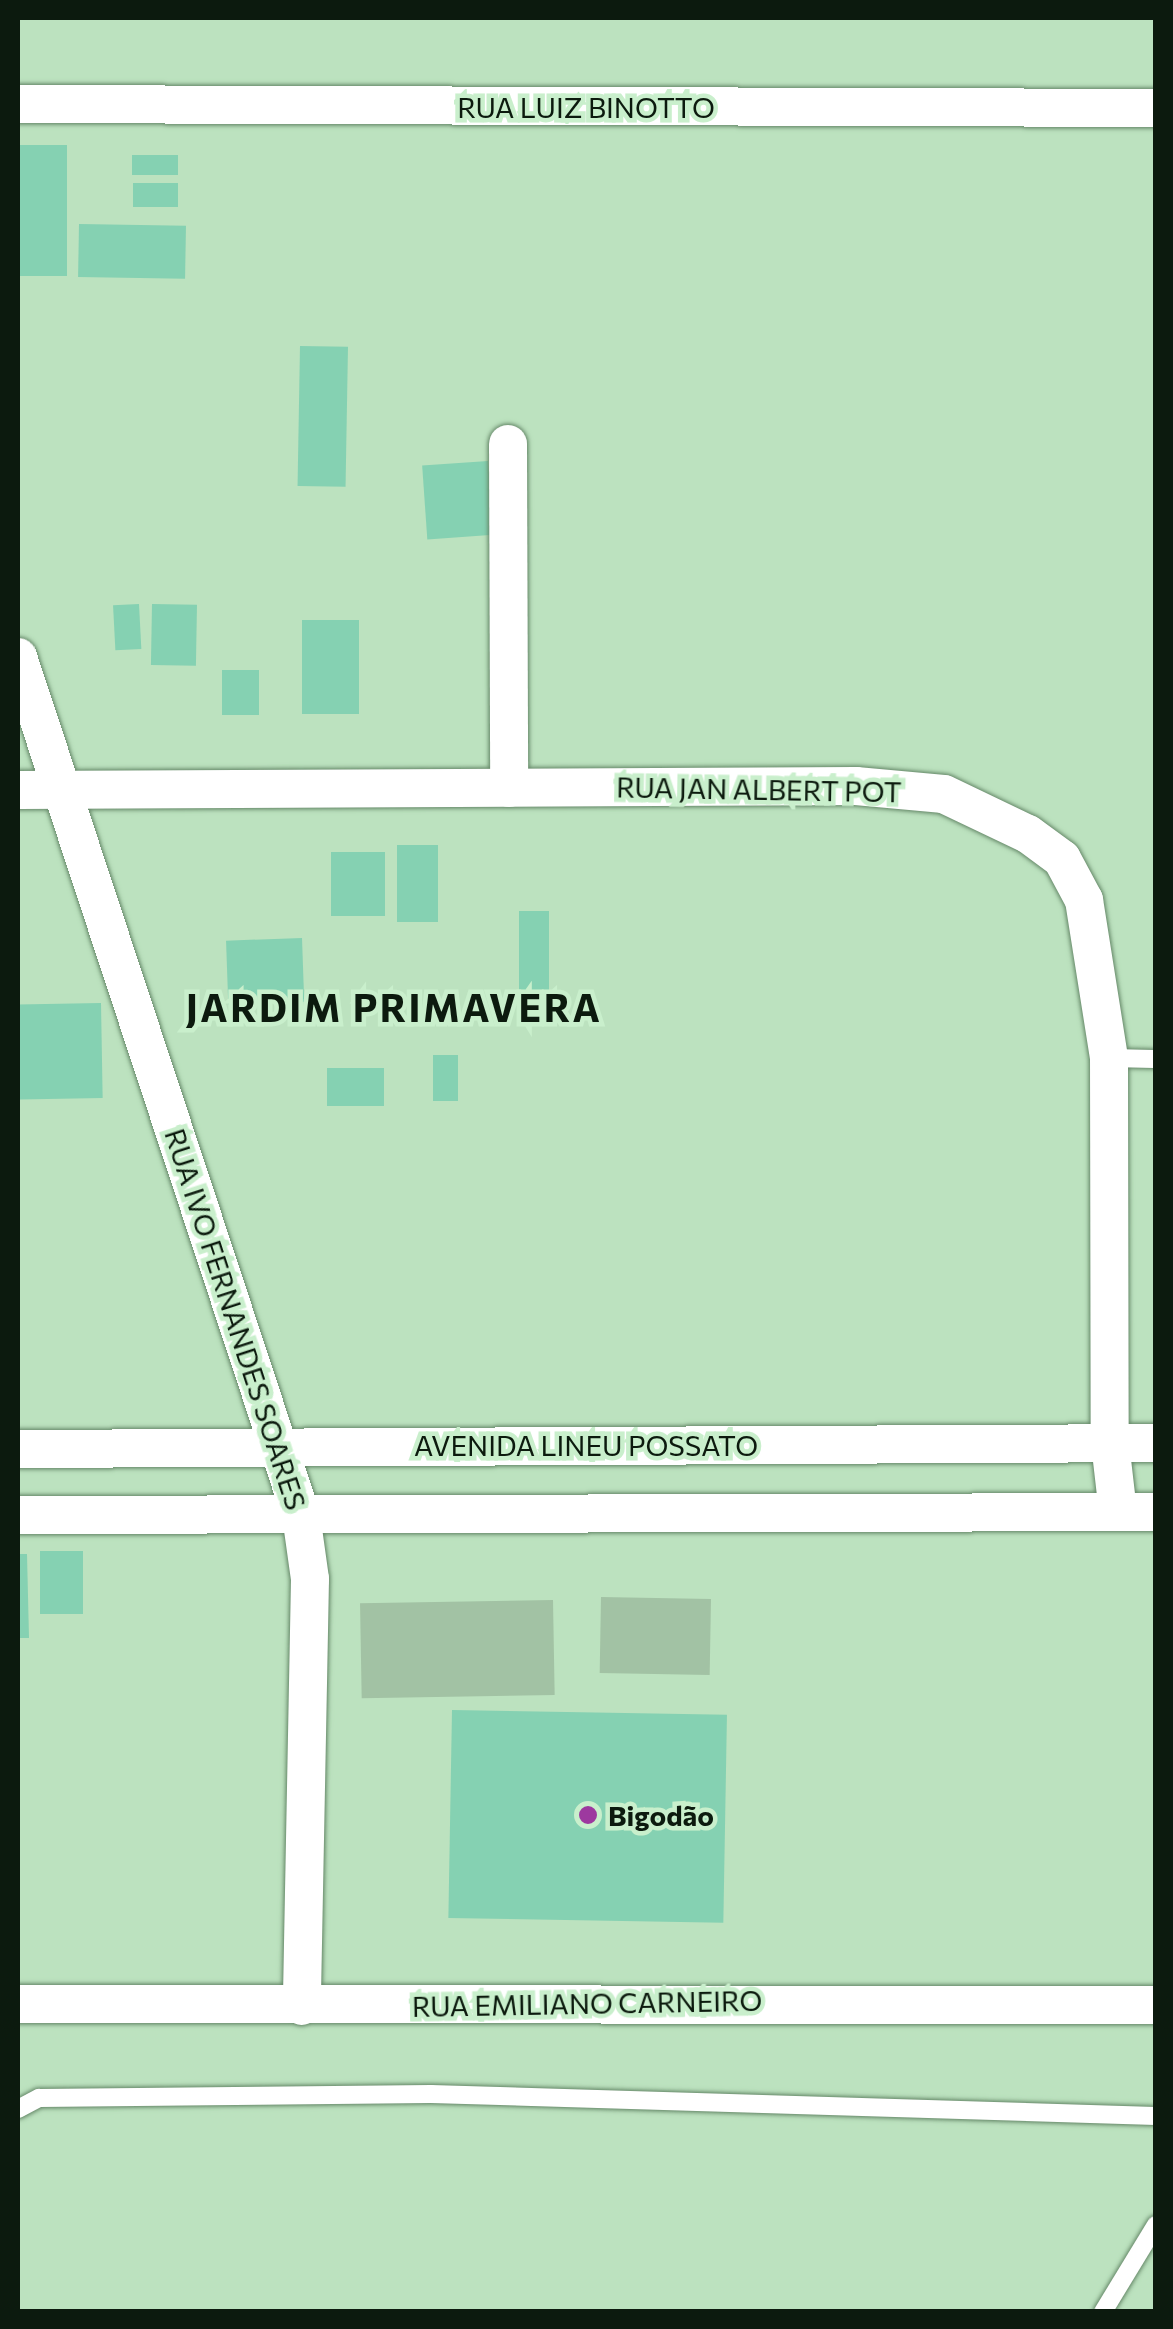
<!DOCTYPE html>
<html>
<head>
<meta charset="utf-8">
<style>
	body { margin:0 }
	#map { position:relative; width:1173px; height:2329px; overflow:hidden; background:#bce2bf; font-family:Commissioner,sans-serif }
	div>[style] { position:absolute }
	.green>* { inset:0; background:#a2c2a4; transform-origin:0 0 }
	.building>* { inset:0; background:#85d1b2; transform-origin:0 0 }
	.roads { filter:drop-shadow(0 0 2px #658868) drop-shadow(0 0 2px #658868) }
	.lane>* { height:18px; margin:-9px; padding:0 9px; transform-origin:9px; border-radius:9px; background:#fff }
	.street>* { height:38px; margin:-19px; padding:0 19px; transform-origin:19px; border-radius:19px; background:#fff }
	.dots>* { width:28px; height:28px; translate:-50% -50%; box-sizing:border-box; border:5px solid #c9efcc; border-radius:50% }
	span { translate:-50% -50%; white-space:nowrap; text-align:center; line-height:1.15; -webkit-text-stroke:9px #c9efcc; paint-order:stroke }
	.street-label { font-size:28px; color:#0c1a0e }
	.poi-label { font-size:28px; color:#0c1a0e; font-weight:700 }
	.left { translate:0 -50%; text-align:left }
	.district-label { font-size:38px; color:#0c1a0e; font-weight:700; letter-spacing:2.5px }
	.frame { position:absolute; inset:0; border:20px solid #0c1a0e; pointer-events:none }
</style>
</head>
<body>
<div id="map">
	<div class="green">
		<div style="left:601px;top:1597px;width:110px;height:76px;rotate:1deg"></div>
		<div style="left:553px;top:1600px;width:95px;height:193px;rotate:89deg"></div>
	</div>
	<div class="building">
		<div style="left:67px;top:145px;width:131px;height:49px;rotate:90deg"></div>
		<div style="left:178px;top:155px;width:20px;height:46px;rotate:90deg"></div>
		<div style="left:133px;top:183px;width:45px;height:24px"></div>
		<div style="left:79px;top:224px;width:107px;height:53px;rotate:1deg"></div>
		<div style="left:300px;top:346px;width:48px;height:140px;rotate:1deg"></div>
		<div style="left:488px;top:461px;width:74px;height:66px;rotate:86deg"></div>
		<div style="left:139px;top:604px;width:45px;height:26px;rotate:87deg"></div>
		<div style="left:152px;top:604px;width:45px;height:61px;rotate:1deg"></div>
		<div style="left:302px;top:620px;width:57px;height:94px"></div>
		<div style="left:222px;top:670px;width:37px;height:45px"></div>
		<div style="left:438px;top:845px;width:77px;height:41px;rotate:90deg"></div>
		<div style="left:331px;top:852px;width:54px;height:64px"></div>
		<div style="left:519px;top:911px;width:30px;height:85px"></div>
		<div style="left:302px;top:938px;width:64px;height:76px;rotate:88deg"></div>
		<div style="left:101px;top:1003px;width:95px;height:83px;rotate:89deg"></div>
		<div style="left:433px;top:1055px;width:25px;height:46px"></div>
		<div style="left:327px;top:1068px;width:57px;height:38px"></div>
		<div style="left:83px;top:1551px;width:63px;height:43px;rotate:90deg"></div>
		<div style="clip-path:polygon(18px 1554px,27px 1554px,29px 1638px,18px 1638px)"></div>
		<div style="left:452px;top:1710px;width:275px;height:208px;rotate:1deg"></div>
	</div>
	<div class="roads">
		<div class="lane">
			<div style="left:1109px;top:1058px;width:47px;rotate:1.2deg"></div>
			<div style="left:18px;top:2109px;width:24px;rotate:-28deg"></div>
			<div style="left:39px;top:2098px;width:392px;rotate:-0.6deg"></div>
			<div style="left:431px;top:2094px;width:725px;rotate:1.74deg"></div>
			<div style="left:1103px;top:2312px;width:102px;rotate:-58.7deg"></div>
		</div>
		<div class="street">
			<div style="left:18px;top:104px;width:1138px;rotate:0.2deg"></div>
			<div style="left:508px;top:444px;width:344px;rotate:89.8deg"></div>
			<div style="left:18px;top:657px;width:903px;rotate:71.75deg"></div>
			<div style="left:301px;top:1515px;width:65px;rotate:82deg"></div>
			<div style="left:310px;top:1579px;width:427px;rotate:91.1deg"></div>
			<div style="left:18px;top:790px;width:838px;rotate:-0.27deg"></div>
			<div style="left:856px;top:786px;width:88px;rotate:5.2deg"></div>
			<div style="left:944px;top:794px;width:93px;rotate:25.5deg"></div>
			<div style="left:1028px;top:834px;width:42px;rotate:36.3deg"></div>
			<div style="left:1062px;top:859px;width:47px;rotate:61.8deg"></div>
			<div style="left:1084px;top:900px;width:160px;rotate:81deg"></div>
			<div style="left:1109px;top:1058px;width:385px;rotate:89.9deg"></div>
			<div style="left:1110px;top:1443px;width:69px;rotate:83.4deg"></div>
			<div style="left:18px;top:1449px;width:1138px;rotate:-0.3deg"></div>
			<div style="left:18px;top:1515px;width:1138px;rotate:-0.15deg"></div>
			<div style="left:18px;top:2004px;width:1138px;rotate:0.05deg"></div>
		</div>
	</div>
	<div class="dots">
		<div style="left:588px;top:1815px;background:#9d399f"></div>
	</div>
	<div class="street-label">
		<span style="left:586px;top:107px">RUA LUIZ BINOTTO</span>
		<span style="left:759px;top:789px;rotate:1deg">RUA JAN ALBERT POT</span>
		<span style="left:236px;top:1319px;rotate:72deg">RUA IVO FERNANDES SOARES</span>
		<span style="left:586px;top:1445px">AVENIDA LINEU POSSATO</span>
		<span style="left:587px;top:2003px;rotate:-1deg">RUA EMILIANO CARNEIRO</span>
	</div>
	<div class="poi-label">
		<span class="left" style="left:608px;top:1815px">Bigodão</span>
	</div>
	<div class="district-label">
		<span style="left:394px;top:1007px">JARDIM PRIMAVERA</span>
	</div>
	<div class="frame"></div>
</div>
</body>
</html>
